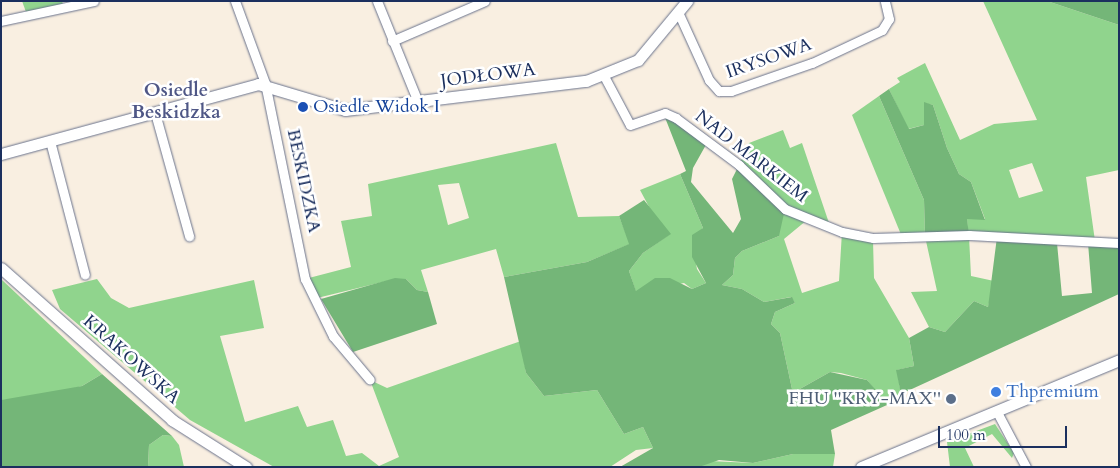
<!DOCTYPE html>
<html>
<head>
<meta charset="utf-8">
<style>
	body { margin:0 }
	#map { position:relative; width:1120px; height:468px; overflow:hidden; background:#f9efe1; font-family:Cardo,serif }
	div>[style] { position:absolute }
	.green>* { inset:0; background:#90d48d }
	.forest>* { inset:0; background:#74b678 }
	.roads { filter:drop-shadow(0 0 1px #69728c) drop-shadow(0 0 1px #69728c) }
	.street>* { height:9px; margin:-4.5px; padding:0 4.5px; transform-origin:4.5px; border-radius:4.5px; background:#fff }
	.secondary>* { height:11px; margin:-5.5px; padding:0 5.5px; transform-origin:5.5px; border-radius:5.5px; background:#fff }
	.dots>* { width:14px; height:14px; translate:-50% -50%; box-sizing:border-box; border:2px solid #fff; border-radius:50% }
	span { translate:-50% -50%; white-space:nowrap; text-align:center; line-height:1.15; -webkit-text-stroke:5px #fff; paint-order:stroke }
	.street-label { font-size:18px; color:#1b2f5e }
	.transit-label { font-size:18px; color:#164399 }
	.left { translate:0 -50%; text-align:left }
	.shop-label { font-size:18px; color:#366cbe }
	.service-label { font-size:18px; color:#4e5e75 }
	.right { translate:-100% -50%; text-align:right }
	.neighbourhood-label { font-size:19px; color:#4f5786; font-weight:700 }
	.frame { position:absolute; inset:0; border:2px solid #1b2f5e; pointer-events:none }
	.scale { position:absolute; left:938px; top:426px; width:129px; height:22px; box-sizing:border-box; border:2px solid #1b2f5e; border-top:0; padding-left:6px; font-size:15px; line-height:18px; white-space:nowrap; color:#1b2f5e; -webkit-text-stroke:4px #fff; paint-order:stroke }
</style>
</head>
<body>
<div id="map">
	<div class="green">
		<div style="clip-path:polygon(22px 1px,62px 1px,63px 4px,26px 12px)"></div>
		<div style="clip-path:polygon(evenodd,983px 1px,1047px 1px,1119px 25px,1119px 170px,1086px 177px,1095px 241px,969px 236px,971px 276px,994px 281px,988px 307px,974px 301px,945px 332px,929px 327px,911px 292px,937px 291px,926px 241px,968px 235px,967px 219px,985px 219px,971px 182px,959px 174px,947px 148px,933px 105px,924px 103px,924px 125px,908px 129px,889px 89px,900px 82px,897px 78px,925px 63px,960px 140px,994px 124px,1037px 120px,983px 1px,1032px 163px,1043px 191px,1019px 198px,1009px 170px,1032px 163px)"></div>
		<div style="clip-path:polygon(879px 96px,924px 200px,925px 236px,902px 237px,852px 115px)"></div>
		<div style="clip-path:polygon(783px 130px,790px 148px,802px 143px,830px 226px,807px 220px,784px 239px,802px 293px,839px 281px,842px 232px,873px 240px,874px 278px,909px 338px,914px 366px,897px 370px,901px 394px,887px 405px,867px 380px,841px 373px,830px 372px,798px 390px,792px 389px,780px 333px,771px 324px,775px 312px,795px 303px,791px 297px,764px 302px,742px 289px,722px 285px,733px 275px,735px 258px,742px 251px,779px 236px,739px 165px,749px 143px)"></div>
		<div style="clip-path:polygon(evenodd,556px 143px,578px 217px,619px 216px,630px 244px,587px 262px,504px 277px,496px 249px,421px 270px,428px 292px,417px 290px,406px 279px,395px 279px,313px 299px,305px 279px,351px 267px,341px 221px,372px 216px,368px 184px,556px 143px,459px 183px,469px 218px,448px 225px,438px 185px,459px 183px)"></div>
		<div style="clip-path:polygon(680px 174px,703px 228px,692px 240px,697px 269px,706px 283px,692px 289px,684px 283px,636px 292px,629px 271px,643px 253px,670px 234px,655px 218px,640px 190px)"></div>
		<div style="clip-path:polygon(1px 279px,102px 374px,82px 386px,35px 399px,1px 400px)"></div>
		<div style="clip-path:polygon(97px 279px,111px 298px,129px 308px,254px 280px,264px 328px,220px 336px,245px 422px,298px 406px,307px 427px,333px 420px,346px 456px,362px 453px,379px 466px,399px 457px,370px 380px,387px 388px,521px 341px,526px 373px,544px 396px,597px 390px,624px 434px,643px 427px,653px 448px,636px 450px,610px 467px,274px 467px,190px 420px,60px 309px,52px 290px)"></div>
		<div style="clip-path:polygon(995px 424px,1014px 453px,1012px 458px,992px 434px,965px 448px,974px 467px,950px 467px,947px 442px)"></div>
		<div style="clip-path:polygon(163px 435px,172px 436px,179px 445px,184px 467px,148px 467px,149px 445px)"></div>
		<div style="clip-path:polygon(793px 454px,835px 454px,833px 467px,699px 467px,709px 461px,753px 463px)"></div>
	</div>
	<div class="forest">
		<div style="clip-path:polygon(1047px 1px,1119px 1px,1119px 25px)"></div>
		<div style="clip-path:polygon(889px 89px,909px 129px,924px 125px,924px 102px,933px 105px,947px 148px,959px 174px,971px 182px,985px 220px,967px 219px,969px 235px,925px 236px,924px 200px,879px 96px)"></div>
		<div style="clip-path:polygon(664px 115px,707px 143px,693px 168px,691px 182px,733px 233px,741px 219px,732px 179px,739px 165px,785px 209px,779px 236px,742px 251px,735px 258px,733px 275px,722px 285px,742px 289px,764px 302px,792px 297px,795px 303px,775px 312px,771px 324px,780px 333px,792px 389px,798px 390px,830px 372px,867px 380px,882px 397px,887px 405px,831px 430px,835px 454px,793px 454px,753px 463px,719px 460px,699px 467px,620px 467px,653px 448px,643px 427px,624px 434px,597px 390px,544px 396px,526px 373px,504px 277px,587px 262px,629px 244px,619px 216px,644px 200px,671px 234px,643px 253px,629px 271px,636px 291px,655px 278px,670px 278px,692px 289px,706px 283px,692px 257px,692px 235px,703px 228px,680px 174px,686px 171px)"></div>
		<div style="clip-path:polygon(997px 237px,1057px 243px,1062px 296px,1092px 293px,1088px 243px,1119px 243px,1119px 294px,901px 394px,896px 370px,914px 366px,909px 338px,929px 327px,945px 332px,974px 301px,988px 307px)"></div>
		<div style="clip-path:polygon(395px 278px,406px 279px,417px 290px,428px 292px,437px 324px,353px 352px,321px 299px)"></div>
		<div style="clip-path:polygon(102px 374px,172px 436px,163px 435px,149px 445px,148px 467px,1px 467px,1px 400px,82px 386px)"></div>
	</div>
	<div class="roads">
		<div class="street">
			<div style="left:235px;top:1px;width:87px;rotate:69.9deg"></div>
			<div style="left:265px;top:83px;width:200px;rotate:78.5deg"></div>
			<div style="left:305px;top:279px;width:64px;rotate:63.8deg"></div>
			<div style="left:333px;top:336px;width:57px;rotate:49.9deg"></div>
			<div style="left:377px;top:1px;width:109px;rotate:67.9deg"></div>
			<div style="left:678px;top:12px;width:75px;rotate:65.5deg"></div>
			<div style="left:709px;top:80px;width:15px;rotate:48deg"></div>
			<div style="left:719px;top:91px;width:12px"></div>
			<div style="left:731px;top:91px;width:86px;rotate:-19.1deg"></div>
			<div style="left:812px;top:63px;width:77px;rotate:-25.2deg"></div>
			<div style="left:882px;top:30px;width:13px;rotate:-58deg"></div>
			<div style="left:889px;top:19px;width:18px;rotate:-103deg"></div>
			<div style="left:1px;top:21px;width:95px;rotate:-12.1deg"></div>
			<div style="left:392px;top:41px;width:101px;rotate:-23.3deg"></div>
			<div style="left:604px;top:76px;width:55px;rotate:62deg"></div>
			<div style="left:630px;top:125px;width:37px;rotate:-19deg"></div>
			<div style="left:665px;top:113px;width:12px;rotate:24deg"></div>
			<div style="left:676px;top:118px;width:79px;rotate:36.7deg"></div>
			<div style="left:739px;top:165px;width:64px;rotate:43.7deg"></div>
			<div style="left:785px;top:209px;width:61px;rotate:22deg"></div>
			<div style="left:842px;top:232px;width:32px;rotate:11deg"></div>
			<div style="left:873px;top:238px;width:96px;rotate:-1.8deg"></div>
			<div style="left:969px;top:235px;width:150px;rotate:3.1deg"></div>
			<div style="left:155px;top:113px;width:128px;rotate:74.5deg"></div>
			<div style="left:50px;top:141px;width:138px;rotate:75.4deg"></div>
			<div style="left:997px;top:412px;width:62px;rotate:62.2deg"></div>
		</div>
		<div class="secondary">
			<div style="left:1px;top:154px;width:266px;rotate:-15.2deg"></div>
			<div style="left:258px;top:84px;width:91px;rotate:16.6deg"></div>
			<div style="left:345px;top:110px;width:243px;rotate:-6.9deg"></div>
			<div style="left:586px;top:81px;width:56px;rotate:-22deg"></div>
			<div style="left:638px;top:60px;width:77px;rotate:-50.3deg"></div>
			<div style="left:1px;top:268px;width:229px;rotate:41.6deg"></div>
			<div style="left:172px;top:420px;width:88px;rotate:32.4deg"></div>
			<div style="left:861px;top:467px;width:279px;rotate:-22.5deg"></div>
		</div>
	</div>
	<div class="dots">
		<div style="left:303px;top:107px;background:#1a4fb4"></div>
		<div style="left:996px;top:392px;background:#3f7fe0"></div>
		<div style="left:951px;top:399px;background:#5c6f8a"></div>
	</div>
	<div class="street-label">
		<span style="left:769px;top:59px;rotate:-19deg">IRYSOWA</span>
		<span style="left:488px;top:76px;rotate:-7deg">JODŁOWA</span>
		<span style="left:751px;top:157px;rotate:38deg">NAD MARKIEM</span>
		<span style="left:303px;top:181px;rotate:78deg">BESKIDZKA</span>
		<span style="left:131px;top:360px;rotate:42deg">KRAKOWSKA</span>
	</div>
	<div class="transit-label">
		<span class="left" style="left:313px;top:107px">Osiedle Widok I</span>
	</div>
	<div class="shop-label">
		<span class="left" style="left:1006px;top:392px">Thpremium</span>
	</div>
	<div class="service-label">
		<span class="right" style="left:941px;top:399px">FHU ''KRY-MAX''</span>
	</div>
	<div class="neighbourhood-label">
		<span style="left:176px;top:102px">Osiedle<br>Beskidzka</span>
	</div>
	<div class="frame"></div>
	<div class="scale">100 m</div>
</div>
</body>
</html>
